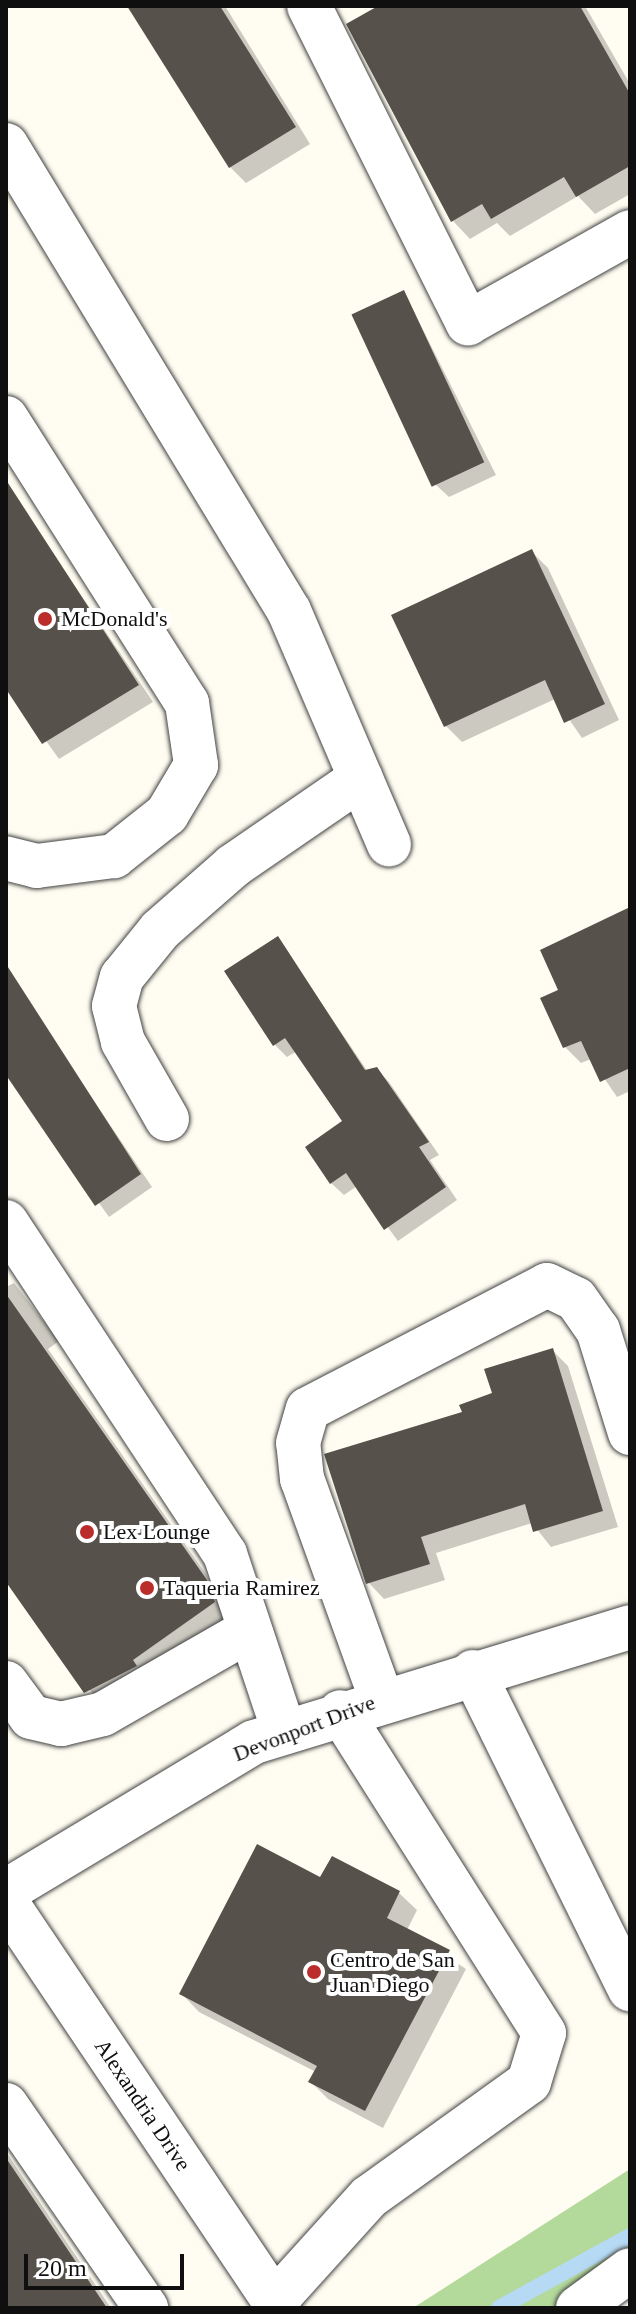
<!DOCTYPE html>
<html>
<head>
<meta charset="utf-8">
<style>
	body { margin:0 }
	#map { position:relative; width:636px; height:2314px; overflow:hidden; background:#fffdf1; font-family:Georgia,serif }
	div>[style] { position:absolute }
	.forest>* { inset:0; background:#b3d99b }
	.shadow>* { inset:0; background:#0003 }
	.stream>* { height:16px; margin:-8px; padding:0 8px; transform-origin:8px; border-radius:8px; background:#b7daf4 }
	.building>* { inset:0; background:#57514b; transform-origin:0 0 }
	.roads { filter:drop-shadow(0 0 2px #424242) drop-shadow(0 0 2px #424242) }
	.minor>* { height:44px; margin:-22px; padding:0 22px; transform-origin:22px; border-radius:22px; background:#fff }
	.dots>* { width:22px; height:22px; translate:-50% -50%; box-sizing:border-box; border:4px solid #fff; border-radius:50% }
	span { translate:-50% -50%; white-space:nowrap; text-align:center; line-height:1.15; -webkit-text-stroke:8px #fff; paint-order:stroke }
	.poi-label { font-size:22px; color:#0f0f0f }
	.left { translate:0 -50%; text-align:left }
	.street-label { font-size:22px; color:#0f0f0f }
	.frame { position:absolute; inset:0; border:8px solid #0f0f0f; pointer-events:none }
	.scale { position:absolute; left:24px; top:2254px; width:160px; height:36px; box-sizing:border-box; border:4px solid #0f0f0f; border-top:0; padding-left:10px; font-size:24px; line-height:28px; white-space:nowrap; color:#0f0f0f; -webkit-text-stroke:6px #fff; paint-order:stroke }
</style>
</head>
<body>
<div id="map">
	<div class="forest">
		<div style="clip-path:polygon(630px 2169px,630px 2276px,578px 2308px,413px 2308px)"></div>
	</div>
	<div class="shadow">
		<div style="clip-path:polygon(145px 6px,225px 6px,310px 144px,246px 183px,230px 167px)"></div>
		<div style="clip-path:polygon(382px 6px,585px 6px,630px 84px,630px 194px,595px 214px,578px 196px,510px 236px,497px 223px,470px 239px,453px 221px,349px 25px)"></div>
		<div style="clip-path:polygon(404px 292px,496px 475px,449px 497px,436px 485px)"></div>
		<div style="clip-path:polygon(13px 494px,153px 702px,59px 759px,6px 685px,6px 498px)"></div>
		<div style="clip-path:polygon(532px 552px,548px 568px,619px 720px,582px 738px,555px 699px,462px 742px,446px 726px)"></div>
		<div style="clip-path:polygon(630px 910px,630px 1091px,617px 1097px,591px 1059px,581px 1063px,565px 1047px,561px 991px)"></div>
		<div style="clip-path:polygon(278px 939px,368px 1072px,377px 1070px,389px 1082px,439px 1155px,430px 1160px,457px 1200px,398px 1241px,357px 1186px,344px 1195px,331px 1183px,345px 1122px,297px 1051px,287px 1057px,275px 1045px)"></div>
		<div style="clip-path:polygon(33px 1011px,152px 1187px,109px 1217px,6px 1072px,6px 1029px)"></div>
		<div style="clip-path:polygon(14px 1283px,59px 1341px,48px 1349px,224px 1600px,231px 1621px,104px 1709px,6px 1578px,6px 1287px)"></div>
		<div style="clip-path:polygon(552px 1350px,568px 1366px,618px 1527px,551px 1547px,532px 1523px,436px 1553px,445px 1580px,384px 1599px,368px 1582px,464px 1413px)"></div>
		<div style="clip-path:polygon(321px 1880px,399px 1893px,417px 1910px,407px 1930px,466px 1969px,383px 2128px,328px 2099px,311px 2082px,316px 2072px,199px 2012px,182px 1994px)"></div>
		<div style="clip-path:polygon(6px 2152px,111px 2308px,6px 2308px)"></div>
	</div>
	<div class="stream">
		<div style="left:499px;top:2308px;width:149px;rotate:-28.8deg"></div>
	</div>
	<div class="building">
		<div style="clip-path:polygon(127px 6px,220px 6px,296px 127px,229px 168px)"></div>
		<div style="clip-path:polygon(378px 6px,580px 6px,630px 94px,630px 166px,576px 197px,564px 177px,491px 219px,482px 204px,451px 222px,346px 24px)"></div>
		<div style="left:404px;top:290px;width:190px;height:58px;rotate:65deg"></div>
		<div style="clip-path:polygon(6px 480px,139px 685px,42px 744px,6px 689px)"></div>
		<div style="clip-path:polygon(532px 549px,605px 704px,564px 723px,545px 680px,444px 727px,391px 615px)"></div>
		<div style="clip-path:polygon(630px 907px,630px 1068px,600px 1082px,581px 1041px,563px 1048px,540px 998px,558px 990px,540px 950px)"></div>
		<div style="clip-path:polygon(278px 936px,365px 1070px,377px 1067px,429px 1142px,419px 1147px,446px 1187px,384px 1230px,346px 1173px,330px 1184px,305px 1147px,342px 1121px,285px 1038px,273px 1046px,224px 971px)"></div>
		<div style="clip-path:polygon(6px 964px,141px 1174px,95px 1206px,6px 1075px)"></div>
		<div style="clip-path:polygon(6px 1294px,207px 1580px,215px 1602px,133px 1660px,137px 1666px,84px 1693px,6px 1582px)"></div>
		<div style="clip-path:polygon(553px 1348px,603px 1511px,533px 1532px,525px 1504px,421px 1537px,430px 1564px,366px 1584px,324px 1454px,462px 1412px,459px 1405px,492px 1393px,484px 1369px)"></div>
		<div style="clip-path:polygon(257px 1844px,320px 1877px,332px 1856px,400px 1891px,387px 1918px,450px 1950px,365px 2111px,308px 2082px,317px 2066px,179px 1994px)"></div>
		<div style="clip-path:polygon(6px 2158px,107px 2308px,6px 2308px)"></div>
	</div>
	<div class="roads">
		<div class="minor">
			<div style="left:309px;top:6px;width:355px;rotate:63.4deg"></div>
			<div style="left:468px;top:323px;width:186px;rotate:-29.3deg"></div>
			<div style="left:6px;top:145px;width:545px;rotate:58.73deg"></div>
			<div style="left:289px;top:611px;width:254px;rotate:66.8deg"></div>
			<div style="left:6px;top:418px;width:338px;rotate:57.6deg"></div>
			<div style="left:187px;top:703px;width:63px;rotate:81.7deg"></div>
			<div style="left:196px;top:765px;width:57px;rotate:120.6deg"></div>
			<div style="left:167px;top:814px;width:68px;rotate:141.6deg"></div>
			<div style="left:114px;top:856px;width:78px;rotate:172.6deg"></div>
			<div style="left:37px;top:866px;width:32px;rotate:-166deg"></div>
			<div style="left:167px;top:1119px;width:89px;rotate:-119.7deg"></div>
			<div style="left:123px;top:1042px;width:37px;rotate:-104deg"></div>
			<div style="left:114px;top:1006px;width:30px;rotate:-75deg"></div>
			<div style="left:122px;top:977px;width:60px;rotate:-51deg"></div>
			<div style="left:160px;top:930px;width:97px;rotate:-41.2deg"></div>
			<div style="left:233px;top:866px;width:155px;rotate:-34.5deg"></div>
			<div style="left:6px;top:1222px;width:398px;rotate:56.6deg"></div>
			<div style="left:225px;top:1554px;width:187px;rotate:71.6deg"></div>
			<div style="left:473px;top:1672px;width:354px;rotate:63.7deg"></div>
			<div style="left:6px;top:1683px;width:42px;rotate:53.7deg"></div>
			<div style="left:31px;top:1717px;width:31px;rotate:13deg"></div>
			<div style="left:61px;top:1724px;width:43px;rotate:-13.4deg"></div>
			<div style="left:103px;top:1714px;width:165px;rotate:-29.8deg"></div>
			<div style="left:381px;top:1698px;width:233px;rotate:-109.8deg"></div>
			<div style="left:302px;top:1479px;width:36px;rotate:-96deg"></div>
			<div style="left:298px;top:1443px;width:35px;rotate:-74deg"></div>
			<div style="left:308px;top:1409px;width:269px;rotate:-27.4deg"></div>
			<div style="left:547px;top:1285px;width:32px;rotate:26deg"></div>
			<div style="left:576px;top:1299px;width:38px;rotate:55deg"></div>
			<div style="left:598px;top:1330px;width:108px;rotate:72.7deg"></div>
			<div style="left:6px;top:1891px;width:289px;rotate:-31deg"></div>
			<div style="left:254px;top:1742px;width:393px;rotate:-17deg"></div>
			<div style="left:6px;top:1902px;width:489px;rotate:56.1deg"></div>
			<div style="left:6px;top:2105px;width:247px;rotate:55.4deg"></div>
			<div style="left:275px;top:2301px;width:140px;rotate:-47.9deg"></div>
			<div style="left:369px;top:2197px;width:197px;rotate:-35.7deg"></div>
			<div style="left:529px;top:2082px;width:51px;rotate:-73deg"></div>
			<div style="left:544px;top:2033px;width:380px;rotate:-122.4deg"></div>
			<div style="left:578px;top:2308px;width:64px;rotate:-36.2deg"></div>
		</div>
	</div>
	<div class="dots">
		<div style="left:45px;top:619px;background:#bb2d2b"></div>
		<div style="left:87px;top:1532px;background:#bb2d2b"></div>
		<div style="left:147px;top:1588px;background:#bb2d2b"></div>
		<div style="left:314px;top:1972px;background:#bb2d2b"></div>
	</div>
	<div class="poi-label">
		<span class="left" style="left:61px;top:619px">McDonald's</span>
		<span class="left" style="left:103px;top:1532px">Lex Lounge</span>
		<span class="left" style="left:163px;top:1588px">Taqueria Ramirez</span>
		<span class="left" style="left:330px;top:1972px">Centro de San<br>Juan Diego</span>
	</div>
	<div class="street-label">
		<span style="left:304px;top:1728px;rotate:-21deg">Devonport Drive</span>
		<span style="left:143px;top:2105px;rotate:56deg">Alexandria Drive</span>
	</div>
	<div class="frame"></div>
	<div class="scale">20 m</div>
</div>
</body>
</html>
